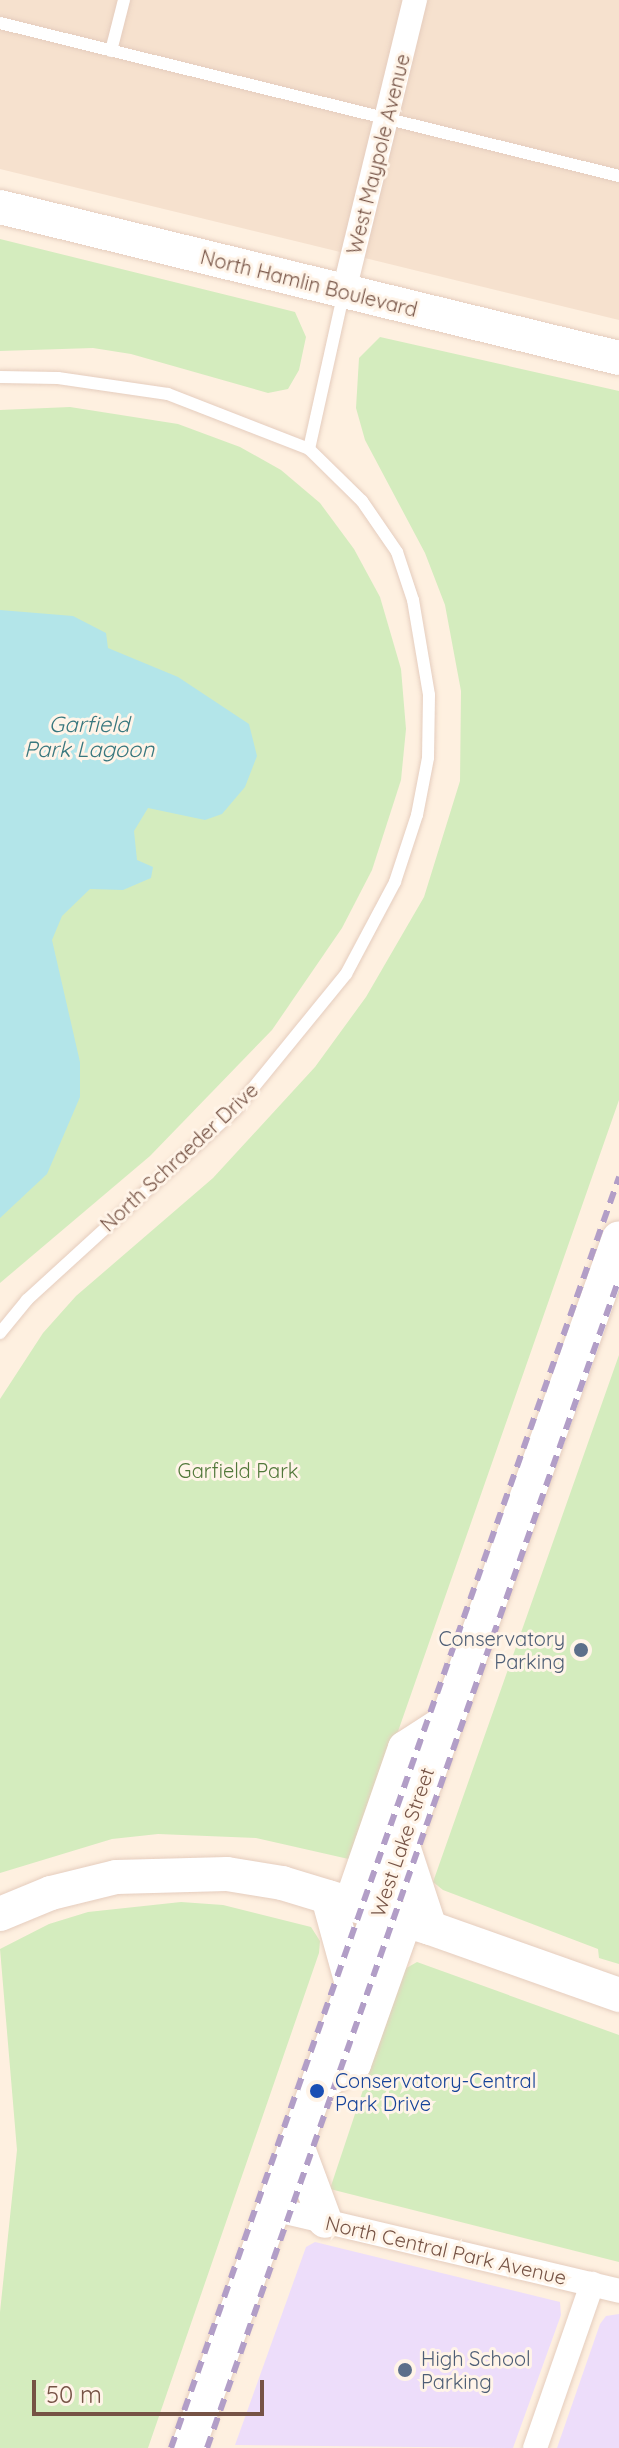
<!DOCTYPE html>
<html>
<head>
<meta charset="utf-8">
<style>
	body { margin:0 }
	#map { position:relative; width:619px; height:2448px; overflow:hidden; background:#fef0e0; font-family:Quicksand,sans-serif }
	div>[style] { position:absolute }
	.residential>* { inset:0; background:#f6e1ce }
	.education>* { inset:0; background:#edddfa }
	.green>* { inset:0; background:#d4ecbe }
	.water>* { inset:0; background:#b3e5e9 }
	.roads { filter:drop-shadow(0 0 2px #e5cdbe) drop-shadow(0 0 2px #e5cdbe) }
	.lane>* { height:12px; margin:-6px; padding:0 6px; transform-origin:6px; border-radius:6px; background:#fff }
	.street>* { height:24px; margin:-12px; padding:0 12px; transform-origin:12px; border-radius:12px; background:#fff }
	.secondary>* { height:34px; margin:-17px; padding:0 17px; transform-origin:17px; border-radius:17px; background:#fff }
	.rail>* { height:6px; margin-top:-3px; transform-origin:0; background:repeating-linear-gradient(90deg,#b29ec7 0 12px,transparent 0 20px) }
	.dots>* { width:22px; height:22px; translate:-50% -50%; box-sizing:border-box; border:4px solid #fff4e8; border-radius:50% }
	span { translate:-50% -50%; white-space:nowrap; text-align:center; line-height:1.15; -webkit-text-stroke:6px #fff4e8; paint-order:stroke }
	.street-label { font-size:20px; color:#765345 }
	.park-label { font-size:20px; color:#51783a }
	.service-label { font-size:20px; color:#4e5e75 }
	.right { translate:-100% -50%; text-align:right }
	.left { translate:0 -50%; text-align:left }
	.transit-label { font-size:20px; color:#164399 }
	.water-label { font-size:22px; color:#38777e; font-style:italic }
	.scale { position:absolute; left:32px; top:2380px; width:232px; height:36px; box-sizing:border-box; border:4px solid #765345; border-top:0; padding-left:10px; font-size:24px; line-height:28px; white-space:nowrap; color:#765345; -webkit-text-stroke:6px #fff4e8; paint-order:stroke }
</style>
</head>
<body>
<div id="map">
	<div class="residential">
		<div style="clip-path:polygon(0 0,619px 0,619px 320px,0 169px)"></div>
	</div>
	<div class="education">
		<div style="clip-path:polygon(315px 2242px,560px 2302px,561px 2315px,513px 2448px,235px 2445px,306px 2247px)"></div>
		<div style="clip-path:polygon(619px 2314px,619px 2448px,557px 2448px,600px 2324px,606px 2316px)"></div>
	</div>
	<div class="green">
		<div style="clip-path:polygon(0 239px,295px 312px,306px 337px,299px 370px,288px 389px,268px 393px,131px 354px,93px 348px,0 351px)"></div>
		<div style="clip-path:polygon(380px 337px,619px 391px,619px 1100px,353px 1860px,256px 1838px,158px 1834px,112px 1839px,0 1873px,0 1399px,43px 1333px,76px 1296px,213px 1178px,315px 1067px,366px 997px,424px 897px,460px 781px,461px 691px,445px 605px,425px 553px,365px 440px,356px 408px,359px 358px)"></div>
		<div style="clip-path:polygon(70px 407px,178px 424px,240px 447px,281px 470px,320px 503px,354px 549px,380px 597px,401px 669px,406px 729px,401px 780px,372px 870px,342px 928px,272px 1030px,150px 1156px,0 1283px,0 410px)"></div>
		<div style="clip-path:polygon(619px 1355px,619px 1964px,599px 1958px,598px 1949px,443px 1890px,433px 1882px)"></div>
		<div style="clip-path:polygon(181px 1902px,223px 1905px,311px 1927px,320px 1941px,319px 1953px,148px 2448px,0 2448px,0 2312px,17px 2150px,0 1949px,49px 1924px,88px 1912px)"></div>
		<div style="clip-path:polygon(417px 1962px,619px 2035px,619px 2262px,330px 2189px,403px 1970px)"></div>
	</div>
	<div class="water">
		<div style="clip-path:polygon(0 610px,73px 616px,106px 633px,108px 648px,178px 677px,249px 724px,257px 756px,245px 787px,222px 814px,205px 820px,148px 808px,134px 831px,137px 860px,153px 867px,151px 878px,123px 890px,90px 889px,62px 916px,52px 940px,80px 1062px,80px 1097px,47px 1174px,0 1218px)"></div>
	</div>
	<div class="roads">
		<div class="lane">
			<div style="left:0;top:23px;width:638px;rotate:13.88deg"></div>
			<div style="left:111px;top:51px;width:53px;rotate:-75.7deg"></div>
			<div style="left:0;top:377px;width:58px;rotate:1deg"></div>
			<div style="left:58px;top:378px;width:111px;rotate:8.3deg"></div>
			<div style="left:168px;top:394px;width:151px;rotate:21.3deg"></div>
			<div style="left:309px;top:449px;width:74px;rotate:44.5deg"></div>
			<div style="left:362px;top:501px;width:62px;rotate:55.5deg"></div>
			<div style="left:397px;top:552px;width:51px;rotate:71.6deg"></div>
			<div style="left:413px;top:600px;width:96px;rotate:80.4deg"></div>
			<div style="left:429px;top:695px;width:63px;rotate:90.9deg"></div>
			<div style="left:428px;top:758px;width:58px;rotate:100.9deg"></div>
			<div style="left:417px;top:815px;width:71px;rotate:108.2deg"></div>
			<div style="left:395px;top:882px;width:104px;rotate:118deg"></div>
			<div style="left:346px;top:974px;width:174px;rotate:129.2deg"></div>
			<div style="left:236px;top:1109px;width:283px;rotate:137.6deg"></div>
			<div style="left:27px;top:1300px;width:43px;rotate:129.3deg"></div>
			<div style="left:309px;top:449px;width:162px;rotate:-77.5deg"></div>
		</div>
		<div class="street">
			<div style="left:344px;top:291px;width:300px;rotate:-76.3deg"></div>
			<div style="left:273px;top:2209px;width:356px;rotate:13.3deg"></div>
			<div style="left:535px;top:2448px;width:174px;rotate:-70.8deg"></div>
		</div>
		<div class="secondary">
			<div style="left:0;top:207px;width:637px;rotate:13.71deg"></div>
			<div style="left:402px;top:1843px;width:89px;rotate:71.8deg"></div>
			<div style="left:328px;top:1897px;width:90px;rotate:74.6deg"></div>
			<div style="left:351px;top:1903px;width:164px;rotate:-70.8deg"></div>
			<div style="left:405px;top:1748px;width:46px;rotate:-32.7deg"></div>
			<div style="left:0;top:1914px;width:55px;rotate:-22.4deg"></div>
			<div style="left:51px;top:1893px;width:67px;rotate:-13.8deg"></div>
			<div style="left:116px;top:1877px;width:111px;rotate:-1.5deg"></div>
			<div style="left:227px;top:1874px;width:56px;rotate:9.3deg"></div>
			<div style="left:282px;top:1883px;width:155px;rotate:16.9deg"></div>
			<div style="left:430px;top:1928px;width:201px;rotate:19.5deg"></div>
			<div style="left:317px;top:2086px;width:43px;rotate:-30.7deg"></div>
			<div style="left:354px;top:2064px;width:153px;rotate:-70.5deg"></div>
			<div style="left:296px;top:2143px;width:83px;rotate:69.6deg"></div>
			<div style="left:188px;top:2448px;width:1284px;rotate:-70.39deg"></div>
		</div>
	</div>
	<div class="rail">
		<div style="left:171px;top:2448px;width:1348px;rotate:-70.58deg"></div>
		<div style="left:207px;top:2448px;width:1239px;rotate:-70.59deg"></div>
	</div>
	<div class="dots">
		<div style="left:581px;top:1650px;background:#5c6f8a"></div>
		<div style="left:317px;top:2091px;background:#1a4fb4"></div>
		<div style="left:405px;top:2370px;background:#5c6f8a"></div>
	</div>
	<div class="street-label">
		<span style="left:378px;top:154px;rotate:-76deg">West Maypole Avenue</span>
		<span style="left:309px;top:283px;rotate:14deg">North Hamlin Boulevard</span>
		<span style="left:179px;top:1157px;rotate:-43deg">North Schraeder Drive</span>
		<span style="left:402px;top:1842px;rotate:-71deg">West Lake Street</span>
		<span style="left:446px;top:2250px;rotate:13deg">North Central Park Avenue</span>
	</div>
	<div class="park-label">
		<span style="left:238px;top:1470px">Garfield Park</span>
	</div>
	<div class="service-label">
		<span class="right" style="left:565px;top:1650px">Conservatory<br>Parking</span>
		<span class="left" style="left:421px;top:2370px">High School<br>Parking</span>
	</div>
	<div class="transit-label">
		<span class="left" style="left:335px;top:2092px">Conservatory-Central<br>Park Drive</span>
	</div>
	<div class="water-label">
		<span style="left:89px;top:737px">Garfield<br>Park Lagoon</span>
	</div>
	<div class="scale">50 m</div>
</div>
</body>
</html>
